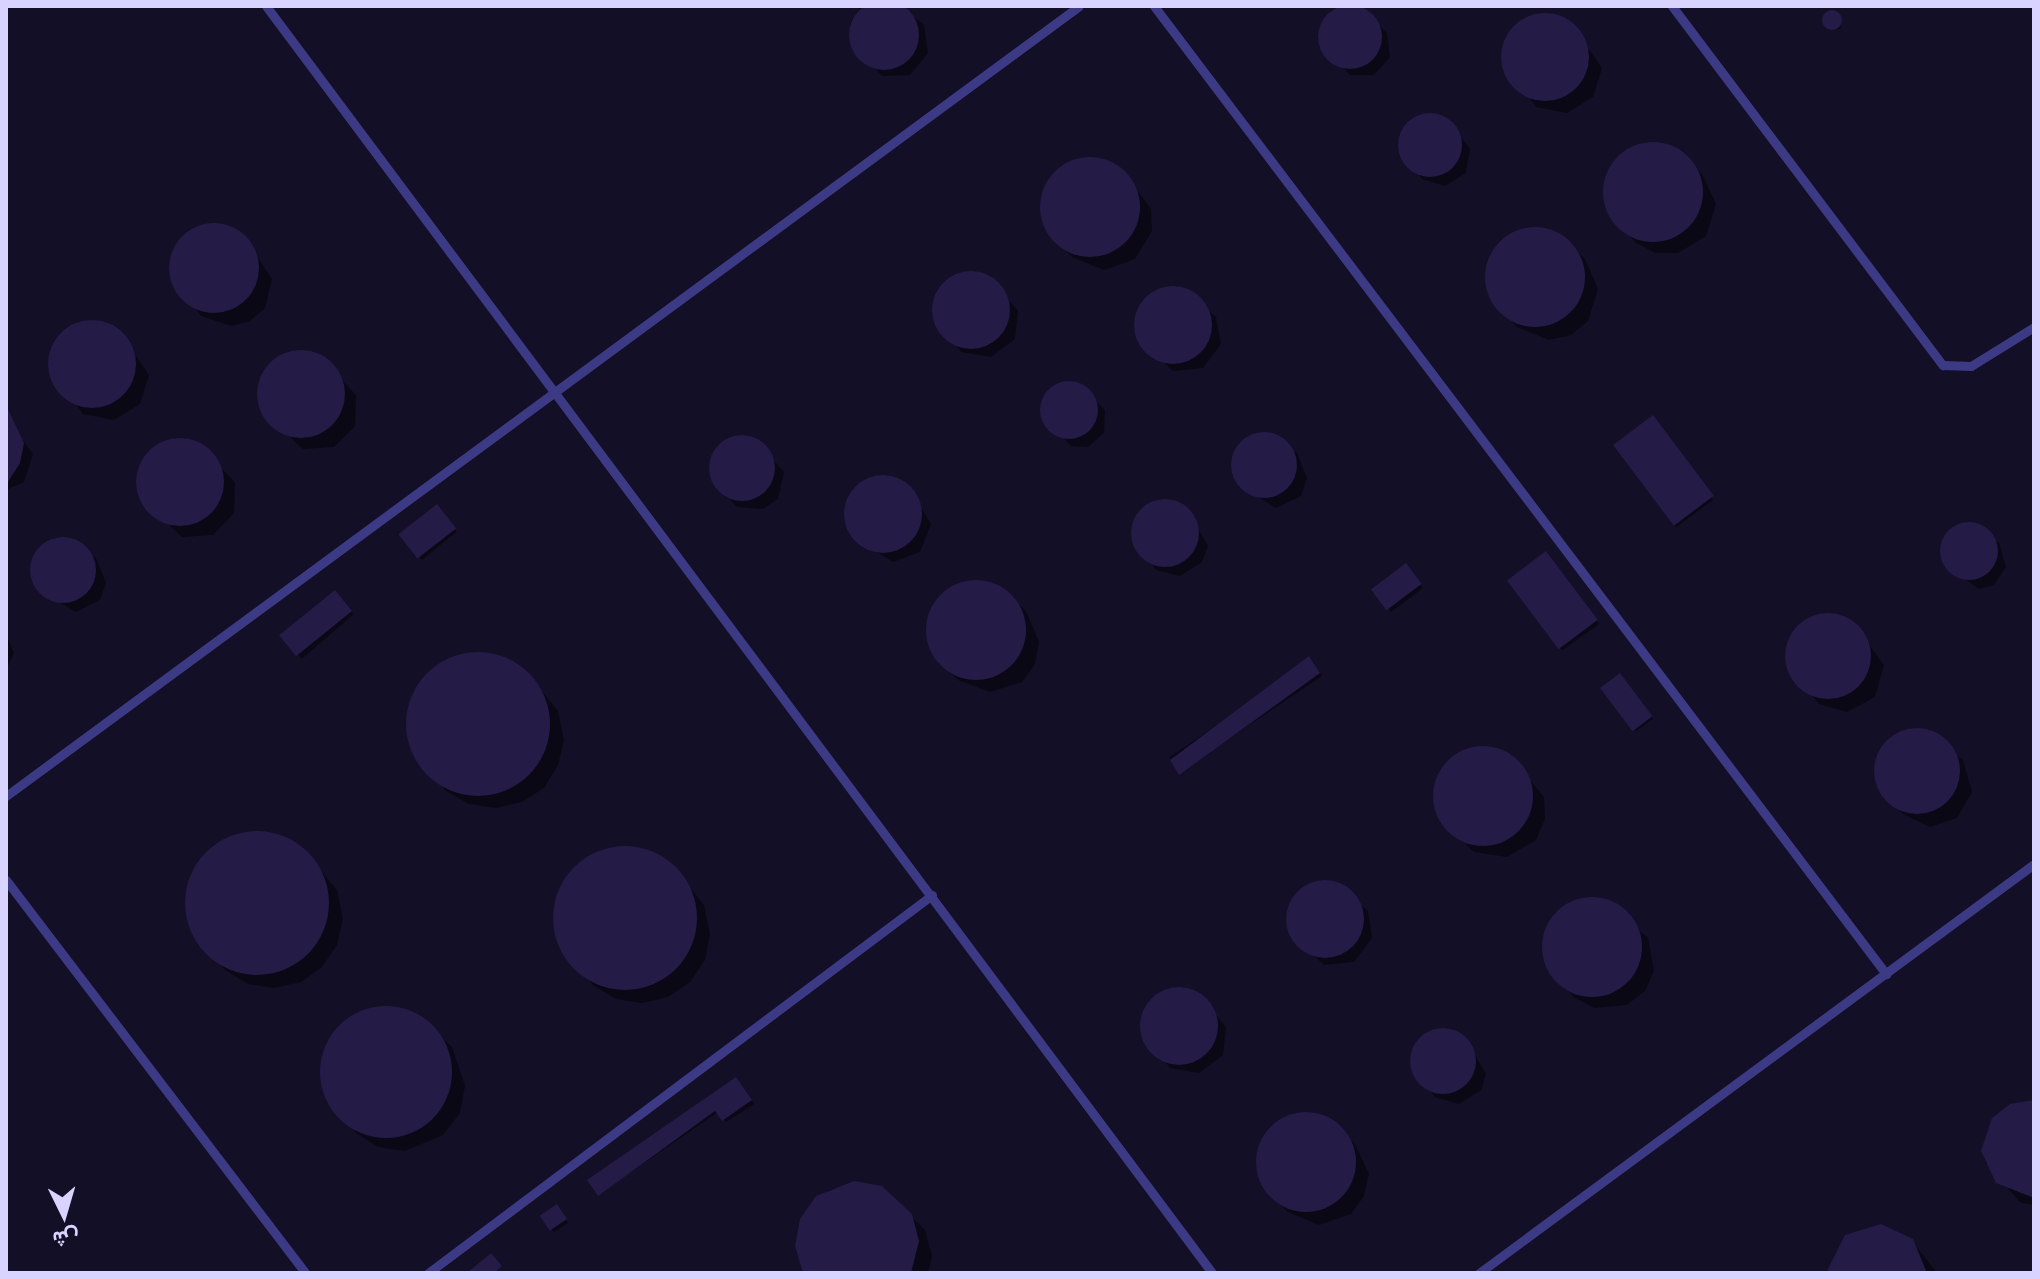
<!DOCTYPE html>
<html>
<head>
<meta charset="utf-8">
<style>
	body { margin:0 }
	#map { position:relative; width:2040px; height:1279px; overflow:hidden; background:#130f26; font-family:"Titillium Web",Vazirmatn,sans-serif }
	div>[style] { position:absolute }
	.shadow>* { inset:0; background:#0007; transform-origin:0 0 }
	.building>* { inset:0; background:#241b47; transform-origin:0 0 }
	.round { border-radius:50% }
	.service>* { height:9px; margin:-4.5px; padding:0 4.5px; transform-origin:4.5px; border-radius:4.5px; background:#3d3a85 }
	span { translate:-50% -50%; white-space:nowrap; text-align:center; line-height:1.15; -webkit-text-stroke:8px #130f26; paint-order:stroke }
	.frame { position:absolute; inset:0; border:8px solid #d9d4ff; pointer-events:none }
	.north { position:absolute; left:24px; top:1175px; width:80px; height:80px; -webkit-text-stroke:6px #130f26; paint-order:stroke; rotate:175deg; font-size:22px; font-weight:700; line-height:32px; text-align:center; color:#d9d4ff }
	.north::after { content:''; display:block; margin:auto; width:28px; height:36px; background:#d9d4ff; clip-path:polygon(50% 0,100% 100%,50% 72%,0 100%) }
</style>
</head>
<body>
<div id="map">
	<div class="shadow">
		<div style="clip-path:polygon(861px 6px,900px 6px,924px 25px,928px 53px,910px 75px,882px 76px,851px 43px,850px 23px)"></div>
		<div style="clip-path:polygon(1345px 7px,1363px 10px,1387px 33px,1390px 57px,1374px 75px,1350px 75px,1322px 46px,1324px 22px)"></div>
		<div style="clip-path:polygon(1838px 13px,1841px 29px,1828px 28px,1825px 15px)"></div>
		<div style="clip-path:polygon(1540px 15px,1572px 25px,1602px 68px,1593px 97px,1567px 113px,1536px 107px,1503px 63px,1512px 31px)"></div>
		<div style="clip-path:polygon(1434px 116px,1450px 123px,1470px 149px,1466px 173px,1445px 186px,1422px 179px,1400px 147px,1409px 124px)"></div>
		<div style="clip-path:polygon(1656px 144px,1688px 159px,1702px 174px,1716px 204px,1706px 236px,1678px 253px,1655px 253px,1635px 242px,1608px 208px,1605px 186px,1623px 155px)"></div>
		<div style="clip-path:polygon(1094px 160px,1125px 174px,1151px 209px,1152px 231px,1135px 259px,1104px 270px,1072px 257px,1058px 243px,1045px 224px,1043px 201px,1060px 171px)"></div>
		<div style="clip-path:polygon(215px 224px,244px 236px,272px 279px,265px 308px,250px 321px,231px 326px,201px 316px,171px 273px,179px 242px,195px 229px)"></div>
		<div style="clip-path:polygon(1539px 229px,1570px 244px,1585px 259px,1598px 289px,1588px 321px,1571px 335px,1549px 340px,1517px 327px,1503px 312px,1490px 293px,1487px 271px,1505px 240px)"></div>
		<div style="clip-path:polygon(962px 274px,990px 278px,1018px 311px,1015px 339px,991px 357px,961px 352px,935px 318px,940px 290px)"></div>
		<div style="clip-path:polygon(1183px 289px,1216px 317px,1221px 344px,1203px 368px,1173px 371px,1140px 341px,1138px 313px,1156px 292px)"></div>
		<div style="clip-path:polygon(87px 322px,119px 331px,149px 375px,140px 404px,114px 420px,83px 414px,50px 370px,59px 337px)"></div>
		<div style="clip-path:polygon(286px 355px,319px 356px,356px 395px,355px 426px,334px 447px,303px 449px,263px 412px,262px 378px)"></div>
		<div style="clip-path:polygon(1081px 386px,1105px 410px,1104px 433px,1088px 447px,1071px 446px,1043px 416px,1044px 400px,1056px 387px)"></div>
		<div style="clip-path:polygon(6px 418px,33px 454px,24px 482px,6px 490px)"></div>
		<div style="left:1655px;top:420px;width:99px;height:46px;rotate:54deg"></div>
		<div style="clip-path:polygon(1271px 435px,1297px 453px,1307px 478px,1301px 496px,1276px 508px,1242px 487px,1233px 463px,1246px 440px)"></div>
		<div style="clip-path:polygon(731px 439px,757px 441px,784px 472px,778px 499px,763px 509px,737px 507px,714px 483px,713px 457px)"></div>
		<div style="clip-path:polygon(165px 442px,197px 444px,235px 482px,234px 513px,213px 535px,182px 537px,142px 499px,141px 465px)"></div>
		<div style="clip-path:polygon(884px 477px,909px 488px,931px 524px,920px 552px,893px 562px,855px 539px,846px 512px,858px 487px)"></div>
		<div style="clip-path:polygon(1158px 502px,1187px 510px,1208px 546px,1202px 562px,1180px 576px,1156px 570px,1133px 537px,1142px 512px)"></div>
		<div style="left:436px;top:506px;width:33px;height:45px;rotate:51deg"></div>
		<div style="clip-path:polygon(1973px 524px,1999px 543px,2006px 567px,1994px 585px,1979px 589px,1946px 565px,1942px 549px,1948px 534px)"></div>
		<div style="clip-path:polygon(69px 539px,96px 558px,106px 583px,100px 600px,76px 612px,41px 591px,32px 567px,45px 545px)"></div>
		<div style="clip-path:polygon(1548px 557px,1599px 624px,1563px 650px,1560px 648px)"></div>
		<div style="left:1408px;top:568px;width:25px;height:40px;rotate:53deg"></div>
		<div style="clip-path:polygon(980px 582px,1011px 597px,1026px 611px,1039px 642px,1035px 664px,1022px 682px,990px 692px,958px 680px,944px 665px,931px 646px,929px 623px,946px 593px)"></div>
		<div style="left:335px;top:593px;width:28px;height:68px;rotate:49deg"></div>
		<div style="clip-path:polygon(1820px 616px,1852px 622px,1884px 665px,1875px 697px,1847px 712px,1819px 704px,1789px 665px,1794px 634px)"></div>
		<div style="clip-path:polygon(6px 634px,14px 653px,6px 670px)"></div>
		<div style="clip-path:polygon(472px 654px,501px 657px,526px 672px,558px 711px,564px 740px,558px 765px,544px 788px,522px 802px,496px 808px,469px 804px,446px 791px,416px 755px,408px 730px,411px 703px,423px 680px,445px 662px)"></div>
		<div style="left:1312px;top:661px;width:18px;height:172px;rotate:56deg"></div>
		<div style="clip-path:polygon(1623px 678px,1653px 719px,1636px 731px,1633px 729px)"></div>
		<div style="clip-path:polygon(1919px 730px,1963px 760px,1972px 792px,1957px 818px,1930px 827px,1903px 814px,1888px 800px,1876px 770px,1889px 741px)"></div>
		<div style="clip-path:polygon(1474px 749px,1509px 755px,1544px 797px,1545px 819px,1536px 840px,1507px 857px,1474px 852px,1443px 822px,1435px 801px,1444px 767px)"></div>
		<div style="clip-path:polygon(251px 833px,280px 837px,305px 852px,337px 890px,343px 919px,337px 945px,322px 967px,301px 982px,274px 988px,248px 984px,225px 970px,194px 934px,187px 909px,190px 883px,202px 860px,223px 841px)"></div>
		<div style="clip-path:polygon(619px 848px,648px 852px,673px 867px,704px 905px,710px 934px,705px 960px,690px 982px,668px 997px,642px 1003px,616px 999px,593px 985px,562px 949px,554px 924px,557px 898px,570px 875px,591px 856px)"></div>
		<div style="clip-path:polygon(1335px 883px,1368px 911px,1372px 938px,1354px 962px,1324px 965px,1291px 935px,1289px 907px,1307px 886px)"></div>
		<div style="clip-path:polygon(1607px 902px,1648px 938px,1654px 971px,1645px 991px,1627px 1005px,1594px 1008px,1574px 997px,1546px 964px,1547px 929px,1571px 904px)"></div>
		<div style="clip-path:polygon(1170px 990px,1198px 994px,1226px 1027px,1223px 1055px,1199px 1073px,1170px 1068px,1143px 1033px,1148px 1006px)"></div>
		<div style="clip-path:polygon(391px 1008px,416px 1015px,452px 1047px,465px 1086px,460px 1113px,443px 1135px,405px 1151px,378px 1147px,356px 1133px,326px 1097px,321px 1072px,326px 1046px,342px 1025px,365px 1011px)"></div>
		<div style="clip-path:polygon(1437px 1030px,1465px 1038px,1486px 1074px,1481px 1090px,1459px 1104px,1435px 1097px,1412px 1066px,1420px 1039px)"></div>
		<div style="clip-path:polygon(739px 1082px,754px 1104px,726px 1122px,718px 1112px,599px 1194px)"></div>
		<div style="clip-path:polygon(2034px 1103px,2034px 1205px,2021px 1203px,1985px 1162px,1988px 1129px,2011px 1106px)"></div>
		<div style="clip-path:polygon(1309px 1114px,1340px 1129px,1355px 1144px,1369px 1174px,1364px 1196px,1351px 1214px,1319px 1225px,1288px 1212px,1273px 1197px,1261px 1178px,1258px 1156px,1275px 1125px)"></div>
		<div style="clip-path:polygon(854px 1183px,910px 1215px,925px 1230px,932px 1256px,928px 1273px,806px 1273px,802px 1220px,829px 1190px)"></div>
		<div style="clip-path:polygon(559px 1209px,568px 1223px,554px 1232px,551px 1229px)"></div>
		<div style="clip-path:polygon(1912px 1241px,1937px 1273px,1830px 1273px)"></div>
	</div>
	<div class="building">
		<div class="round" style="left:849px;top:0;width:70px;height:70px"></div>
		<div class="round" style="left:1318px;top:5px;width:64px;height:64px"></div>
		<div class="round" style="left:1822px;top:10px;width:20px;height:20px"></div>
		<div class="round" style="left:1501px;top:13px;width:88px;height:88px"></div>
		<div class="round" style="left:1398px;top:113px;width:64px;height:64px"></div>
		<div class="round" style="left:1603px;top:142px;width:100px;height:100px"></div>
		<div class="round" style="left:1040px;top:157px;width:100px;height:100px"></div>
		<div class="round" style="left:169px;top:223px;width:90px;height:90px"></div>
		<div class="round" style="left:1485px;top:227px;width:100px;height:100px"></div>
		<div class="round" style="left:932px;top:271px;width:78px;height:78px"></div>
		<div class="round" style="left:1134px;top:286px;width:78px;height:78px"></div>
		<div class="round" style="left:48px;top:320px;width:88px;height:88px"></div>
		<div class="round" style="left:257px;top:350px;width:88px;height:88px"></div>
		<div class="round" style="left:1040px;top:381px;width:58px;height:58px"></div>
		<div style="clip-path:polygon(6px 405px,24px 443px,20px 463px,6px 485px)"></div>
		<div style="left:1653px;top:415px;width:101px;height:50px;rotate:53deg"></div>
		<div class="round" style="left:1231px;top:432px;width:66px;height:66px"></div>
		<div class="round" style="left:709px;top:435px;width:66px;height:66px"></div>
		<div class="round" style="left:136px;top:438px;width:88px;height:88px"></div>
		<div class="round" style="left:844px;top:475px;width:78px;height:78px"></div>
		<div class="round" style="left:1131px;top:499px;width:68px;height:68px"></div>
		<div style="left:437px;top:504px;width:31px;height:49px;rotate:52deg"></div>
		<div class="round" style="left:1940px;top:522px;width:58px;height:58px"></div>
		<div class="round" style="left:30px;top:537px;width:66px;height:66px"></div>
		<div style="left:1546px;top:551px;width:86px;height:49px;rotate:53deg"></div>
		<div style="left:1406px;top:563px;width:26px;height:44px;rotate:53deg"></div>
		<div class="round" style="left:926px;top:580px;width:100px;height:100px"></div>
		<div style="left:335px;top:590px;width:27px;height:72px;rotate:51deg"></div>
		<div class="round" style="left:1785px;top:613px;width:86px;height:86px"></div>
		<div class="round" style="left:406px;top:652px;width:144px;height:144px"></div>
		<div style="clip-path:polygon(1309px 656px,1320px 673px,1179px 775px,1170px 760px)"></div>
		<div style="left:1620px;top:673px;width:54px;height:25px;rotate:53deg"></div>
		<div class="round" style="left:1874px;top:728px;width:86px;height:86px"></div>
		<div class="round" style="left:1433px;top:746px;width:100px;height:100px"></div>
		<div class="round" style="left:185px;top:831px;width:144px;height:144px"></div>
		<div class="round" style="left:553px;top:846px;width:144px;height:144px"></div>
		<div class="round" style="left:1286px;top:880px;width:78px;height:78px"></div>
		<div class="round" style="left:1542px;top:897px;width:100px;height:100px"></div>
		<div class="round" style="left:1140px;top:987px;width:78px;height:78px"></div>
		<div class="round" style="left:320px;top:1006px;width:132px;height:132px"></div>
		<div class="round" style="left:1410px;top:1028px;width:66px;height:66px"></div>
		<div style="clip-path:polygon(736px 1077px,752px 1100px,722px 1121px,715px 1111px,598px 1196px,587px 1180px)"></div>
		<div style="clip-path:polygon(2034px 1100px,2034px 1198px,1996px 1183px,1981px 1151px,1992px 1118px,2010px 1104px)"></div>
		<div class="round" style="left:1256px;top:1112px;width:100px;height:100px"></div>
		<div style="clip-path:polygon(854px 1181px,882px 1186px,912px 1214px,919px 1241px,911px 1273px,803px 1273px,795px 1246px,800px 1219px,816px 1196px)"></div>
		<div style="left:557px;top:1204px;width:18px;height:21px;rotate:56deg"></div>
		<div style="clip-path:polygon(1881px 1224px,1913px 1239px,1927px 1273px,1826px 1273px,1845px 1235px)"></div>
		<div style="clip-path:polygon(491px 1253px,502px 1266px,494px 1273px,467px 1273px)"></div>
	</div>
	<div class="service">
		<div style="left:266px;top:6px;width:1581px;rotate:53.25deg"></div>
		<div style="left:1154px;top:6px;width:1214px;rotate:52.9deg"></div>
		<div style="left:1672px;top:6px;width:450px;rotate:53deg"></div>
		<div style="left:1943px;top:365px;width:28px;rotate:2deg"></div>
		<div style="left:1971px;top:366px;width:74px;rotate:-31.8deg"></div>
		<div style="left:6px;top:796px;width:1332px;rotate:-36.36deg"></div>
		<div style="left:6px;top:880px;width:494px;rotate:52.7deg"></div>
		<div style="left:428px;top:1273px;width:630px;rotate:-36.87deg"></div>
		<div style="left:1479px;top:1273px;width:689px;rotate:-36.39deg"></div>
	</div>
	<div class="frame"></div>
	<div class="north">ش</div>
</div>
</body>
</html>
